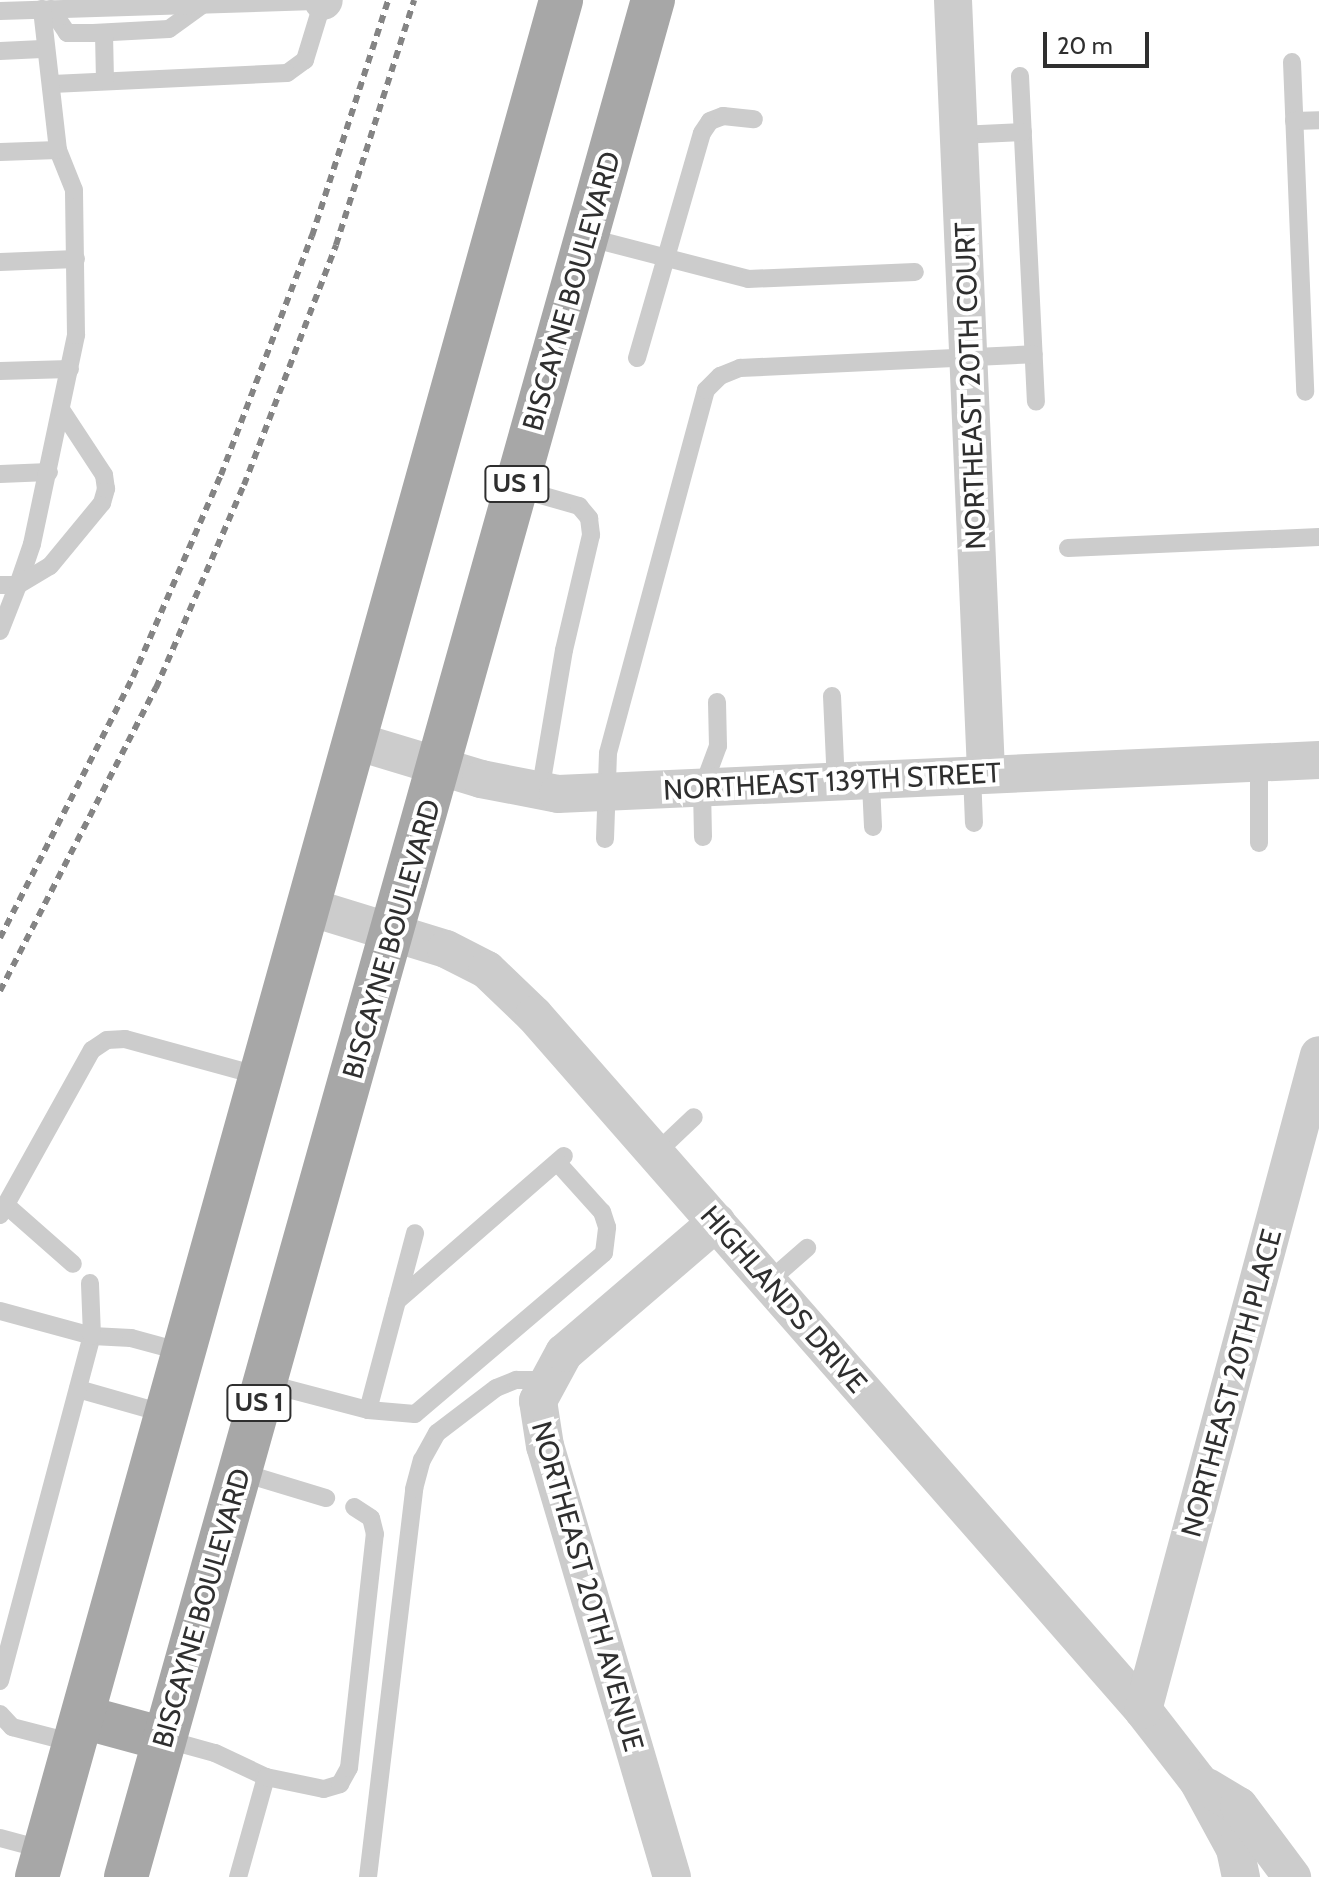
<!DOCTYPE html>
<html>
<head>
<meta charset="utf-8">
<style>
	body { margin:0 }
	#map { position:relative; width:1319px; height:1877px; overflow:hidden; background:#fff; font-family:Cabin,sans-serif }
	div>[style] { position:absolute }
	.service>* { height:18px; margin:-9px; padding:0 9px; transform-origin:9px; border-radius:9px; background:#ccc }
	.minor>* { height:38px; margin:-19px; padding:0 19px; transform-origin:19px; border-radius:19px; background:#ccc }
	.primary>* { height:44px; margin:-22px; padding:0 22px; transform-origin:22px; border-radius:22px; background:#a7a7a7 }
	.rail>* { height:6px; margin-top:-3px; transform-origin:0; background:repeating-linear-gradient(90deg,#848484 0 8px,transparent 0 14px) }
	span { translate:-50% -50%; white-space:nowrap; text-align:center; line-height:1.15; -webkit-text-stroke:8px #fff; paint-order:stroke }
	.shield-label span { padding:2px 6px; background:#fff; border:2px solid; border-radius:6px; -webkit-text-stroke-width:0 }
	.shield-label { font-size:26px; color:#2f2f2f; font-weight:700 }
	.street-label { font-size:28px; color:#2f2f2f }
	.scale { position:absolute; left:1043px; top:32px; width:106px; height:36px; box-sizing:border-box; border:4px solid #2f2f2f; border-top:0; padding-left:10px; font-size:24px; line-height:28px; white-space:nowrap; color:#2f2f2f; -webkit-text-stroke:6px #fff; paint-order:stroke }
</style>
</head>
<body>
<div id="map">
	<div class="service">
		<div style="left:51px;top:9px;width:29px;rotate:56deg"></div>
		<div style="left:67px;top:33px;width:26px"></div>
		<div style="left:93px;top:33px;width:76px;rotate:-3deg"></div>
		<div style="left:169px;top:29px;width:41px;rotate:-36deg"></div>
		<div style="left:0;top:11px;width:323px;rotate:-1.8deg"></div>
		<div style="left:323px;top:1px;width:62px;rotate:107deg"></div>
		<div style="left:305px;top:60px;width:22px;rotate:144deg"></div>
		<div style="left:287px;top:73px;width:235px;rotate:177.3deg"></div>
		<div style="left:104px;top:33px;width:48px;rotate:88.8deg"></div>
		<div style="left:0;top:51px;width:42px;rotate:-2.7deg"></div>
		<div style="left:1292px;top:62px;width:330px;rotate:87.7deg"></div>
		<div style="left:1020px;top:76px;width:326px;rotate:87.2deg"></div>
		<div style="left:1294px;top:121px;width:25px;rotate:-2deg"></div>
		<div style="left:959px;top:135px;width:64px;rotate:-2.7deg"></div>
		<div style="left:0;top:152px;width:58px;rotate:-2deg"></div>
		<div style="left:586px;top:237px;width:167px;rotate:14.5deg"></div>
		<div style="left:748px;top:279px;width:167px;rotate:-2.4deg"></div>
		<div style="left:0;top:262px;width:76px;rotate:-2.3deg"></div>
		<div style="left:637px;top:358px;width:234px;rotate:-73.9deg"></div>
		<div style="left:702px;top:133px;width:14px;rotate:-56deg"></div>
		<div style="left:710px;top:121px;width:14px;rotate:-21deg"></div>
		<div style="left:723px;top:116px;width:31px;rotate:6deg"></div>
		<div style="left:0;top:371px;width:70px;rotate:-1.6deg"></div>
		<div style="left:0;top:474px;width:49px;rotate:-2.3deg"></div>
		<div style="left:516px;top:488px;width:66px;rotate:15.9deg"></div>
		<div style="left:579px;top:506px;width:16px;rotate:50deg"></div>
		<div style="left:589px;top:518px;width:17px;rotate:83deg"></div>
		<div style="left:591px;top:535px;width:118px;rotate:103.2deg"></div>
		<div style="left:564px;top:650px;width:144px;rotate:99.6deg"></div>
		<div style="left:1068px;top:548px;width:251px;rotate:-2.5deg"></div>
		<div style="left:0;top:585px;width:18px"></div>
		<div style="left:18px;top:585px;width:43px;rotate:-71.1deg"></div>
		<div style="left:32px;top:544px;width:214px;rotate:-78.1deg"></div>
		<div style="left:76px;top:335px;width:145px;rotate:-90.8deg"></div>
		<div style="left:74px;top:190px;width:43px;rotate:-111.8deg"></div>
		<div style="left:58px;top:150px;width:142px;rotate:-96.5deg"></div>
		<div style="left:0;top:631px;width:49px;rotate:-68.6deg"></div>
		<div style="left:18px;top:585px;width:37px;rotate:-31deg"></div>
		<div style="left:50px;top:566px;width:82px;rotate:-50.5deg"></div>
		<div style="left:102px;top:503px;width:15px;rotate:-74deg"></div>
		<div style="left:106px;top:489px;width:14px;rotate:-98deg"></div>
		<div style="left:104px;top:475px;width:77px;rotate:-123.3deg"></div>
		<div style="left:832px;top:696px;width:89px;rotate:87.4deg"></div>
		<div style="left:972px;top:774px;width:49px;rotate:87.7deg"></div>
		<div style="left:871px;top:784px;width:43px;rotate:87.3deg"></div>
		<div style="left:703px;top:837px;width:48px;rotate:-91.2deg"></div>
		<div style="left:702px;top:789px;width:46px;rotate:-69.6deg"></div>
		<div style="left:718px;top:746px;width:44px;rotate:-91.3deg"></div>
		<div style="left:605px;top:839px;width:86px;rotate:-88deg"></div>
		<div style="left:608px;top:753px;width:376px;rotate:-74.9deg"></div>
		<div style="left:706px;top:390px;width:20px;rotate:-45deg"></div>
		<div style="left:720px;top:376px;width:22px;rotate:-22deg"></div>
		<div style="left:740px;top:368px;width:294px;rotate:-2.7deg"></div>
		<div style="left:1259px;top:843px;width:82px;rotate:-90deg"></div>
		<div style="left:656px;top:1153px;width:52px;rotate:-43.5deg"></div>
		<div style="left:6px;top:1205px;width:89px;rotate:41.4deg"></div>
		<div style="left:0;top:1215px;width:189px;rotate:-60.9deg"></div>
		<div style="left:92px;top:1050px;width:18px;rotate:-34deg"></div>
		<div style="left:107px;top:1040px;width:18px;rotate:-3deg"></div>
		<div style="left:125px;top:1039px;width:140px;rotate:15.3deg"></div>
		<div style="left:768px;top:1282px;width:52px;rotate:-41.1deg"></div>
		<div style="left:397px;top:1301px;width:221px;rotate:-41deg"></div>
		<div style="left:0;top:1311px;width:95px;rotate:15.2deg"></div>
		<div style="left:92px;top:1336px;width:39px;rotate:3deg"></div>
		<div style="left:131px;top:1338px;width:54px;rotate:15.1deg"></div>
		<div style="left:265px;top:1383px;width:106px;rotate:14.7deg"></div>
		<div style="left:368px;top:1410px;width:47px;rotate:4.9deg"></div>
		<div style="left:415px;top:1414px;width:248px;rotate:-40.4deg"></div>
		<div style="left:604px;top:1253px;width:26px;rotate:-83deg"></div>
		<div style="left:607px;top:1227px;width:16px;rotate:-108deg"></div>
		<div style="left:602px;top:1212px;width:67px;rotate:-132deg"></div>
		<div style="left:78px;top:1389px;width:91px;rotate:15.9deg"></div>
		<div style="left:368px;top:1410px;width:183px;rotate:-75.1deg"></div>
		<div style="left:240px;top:1472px;width:90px;rotate:16.8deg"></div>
		<div style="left:0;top:1681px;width:357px;rotate:-75.1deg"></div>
		<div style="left:92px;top:1336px;width:53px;rotate:-92.2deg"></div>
		<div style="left:0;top:1714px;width:18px;rotate:47deg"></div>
		<div style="left:12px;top:1727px;width:64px;rotate:14.5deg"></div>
		<div style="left:164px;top:1739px;width:53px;rotate:15.4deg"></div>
		<div style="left:215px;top:1753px;width:56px;rotate:25.2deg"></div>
		<div style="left:266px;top:1777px;width:104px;rotate:105.6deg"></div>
		<div style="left:266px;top:1777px;width:59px;rotate:11.7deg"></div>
		<div style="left:324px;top:1789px;width:17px;rotate:-17deg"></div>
		<div style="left:340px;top:1784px;width:18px;rotate:-61deg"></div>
		<div style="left:349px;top:1768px;width:235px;rotate:-83.7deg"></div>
		<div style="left:375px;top:1534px;width:16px;rotate:-104deg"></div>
		<div style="left:371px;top:1518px;width:20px;rotate:-147deg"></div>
		<div style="left:0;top:1838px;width:47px;rotate:14.9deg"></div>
		<div style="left:368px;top:1877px;width:391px;rotate:-83.2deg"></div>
		<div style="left:414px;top:1489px;width:30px;rotate:-75deg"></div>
		<div style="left:422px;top:1460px;width:31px;rotate:-61deg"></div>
		<div style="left:437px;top:1433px;width:74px;rotate:-37.3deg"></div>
		<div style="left:496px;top:1388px;width:22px;rotate:-22deg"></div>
		<div style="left:516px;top:1380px;width:32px"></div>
	</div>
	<div class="minor">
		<div style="left:953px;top:0;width:773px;rotate:87.55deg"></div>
		<div style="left:323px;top:1px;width:1px;rotate:-45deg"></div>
		<div style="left:352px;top:740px;width:135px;rotate:16.8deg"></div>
		<div style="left:481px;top:779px;width:78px;rotate:11deg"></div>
		<div style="left:558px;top:794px;width:762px;rotate:-2.56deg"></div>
		<div style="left:306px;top:906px;width:146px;rotate:17.1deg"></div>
		<div style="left:446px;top:949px;width:46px;rotate:27.1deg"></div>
		<div style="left:487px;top:970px;width:65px;rotate:43.8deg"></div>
		<div style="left:534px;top:1015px;width:924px;rotate:48.77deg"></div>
		<div style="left:1143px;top:1710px;width:90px;rotate:52.2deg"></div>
		<div style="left:1198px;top:1781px;width:77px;rotate:61.4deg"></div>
		<div style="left:1235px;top:1849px;width:29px;rotate:78deg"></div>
		<div style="left:1143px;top:1710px;width:678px;rotate:-74.96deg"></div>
		<div style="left:1207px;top:1787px;width:37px;rotate:31deg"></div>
		<div style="left:1239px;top:1806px;width:89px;rotate:53.3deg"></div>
		<div style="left:672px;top:1877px;width:449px;rotate:-106.4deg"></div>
		<div style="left:545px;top:1446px;width:46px;rotate:-98.8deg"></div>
		<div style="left:538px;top:1401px;width:55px;rotate:-61.6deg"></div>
		<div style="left:564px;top:1353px;width:201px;rotate:-40.6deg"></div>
	</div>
	<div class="primary">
		<div style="left:83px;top:1717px;width:84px;rotate:15.2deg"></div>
		<div style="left:37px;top:1877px;width:1949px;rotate:-74.4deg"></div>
		<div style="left:126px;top:1877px;width:1950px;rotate:-74.32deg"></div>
	</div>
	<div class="rail">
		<div style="left:0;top:938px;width:293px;rotate:-63deg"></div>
		<div style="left:133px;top:677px;width:220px;rotate:-66.5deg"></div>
		<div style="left:221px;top:475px;width:256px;rotate:-69.2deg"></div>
		<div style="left:312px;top:236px;width:248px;rotate:-72.1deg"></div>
		<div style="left:0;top:991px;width:341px;rotate:-62.8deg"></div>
		<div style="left:156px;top:688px;width:221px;rotate:-66.6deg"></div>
		<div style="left:244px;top:485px;width:257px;rotate:-69deg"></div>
		<div style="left:336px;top:245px;width:257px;rotate:-72.3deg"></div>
	</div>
	<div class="shield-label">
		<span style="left:517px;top:484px">US 1</span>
		<span style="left:259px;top:1403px">US 1</span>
	</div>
	<div class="street-label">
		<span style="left:571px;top:291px;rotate:-74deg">BISCAYNE BOULEVARD</span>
		<span style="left:970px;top:386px;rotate:-92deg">NORTHEAST 20TH COURT</span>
		<span style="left:832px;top:781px;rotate:-3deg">NORTHEAST 139TH STREET</span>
		<span style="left:391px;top:939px;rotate:-74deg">BISCAYNE BOULEVARD</span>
		<span style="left:784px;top:1299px;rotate:49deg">HIGHLANDS DRIVE</span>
		<span style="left:1231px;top:1383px;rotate:-75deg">NORTHEAST 20TH PLACE</span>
		<span style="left:588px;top:1586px;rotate:74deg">NORTHEAST 20TH AVENUE</span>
		<span style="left:201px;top:1608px;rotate:-74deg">BISCAYNE BOULEVARD</span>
	</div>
	<div class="scale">20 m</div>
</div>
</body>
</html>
